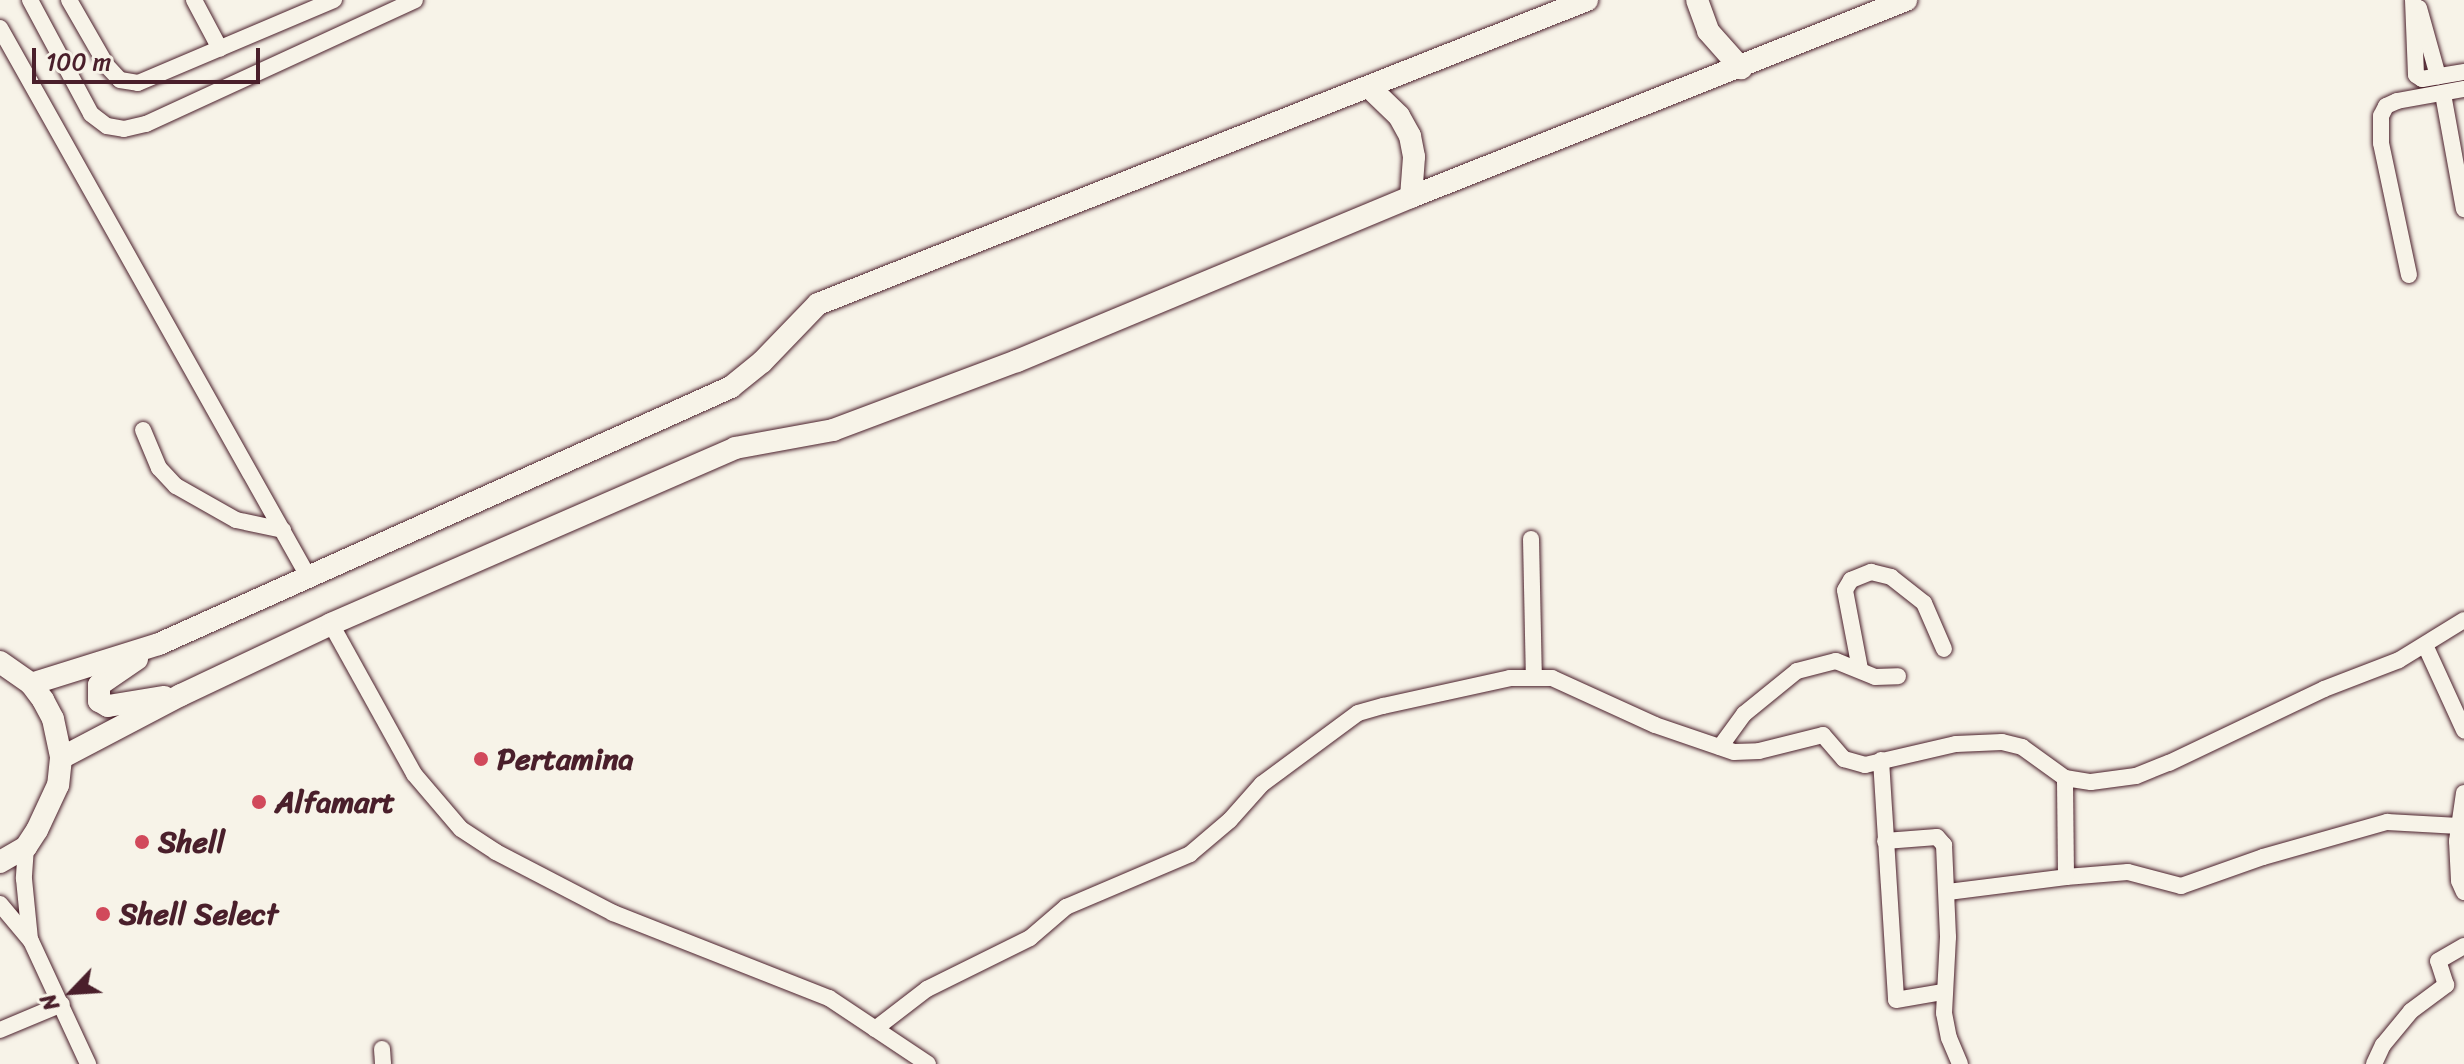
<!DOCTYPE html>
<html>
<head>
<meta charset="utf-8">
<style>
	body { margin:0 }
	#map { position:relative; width:2464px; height:1064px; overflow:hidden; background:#f7f3e8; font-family:Sriracha,sans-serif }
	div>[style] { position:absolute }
	.roads { filter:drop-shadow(0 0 2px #4a1f2b) drop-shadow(0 0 2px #4a1f2b) }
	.street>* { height:16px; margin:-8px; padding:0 8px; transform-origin:8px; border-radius:8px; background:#f7f3e8 }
	.secondary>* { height:22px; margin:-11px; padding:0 11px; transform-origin:11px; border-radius:11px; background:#f7f3e8 }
	.dots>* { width:22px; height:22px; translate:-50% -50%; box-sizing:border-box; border:4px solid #f7f3e8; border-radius:50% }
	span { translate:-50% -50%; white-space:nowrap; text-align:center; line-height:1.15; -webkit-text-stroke:7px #f7f3e8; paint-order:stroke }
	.poi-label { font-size:30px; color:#4a1f2b; font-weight:700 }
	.left { translate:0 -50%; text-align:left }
	.north { position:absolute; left:32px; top:952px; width:80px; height:80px; -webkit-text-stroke:6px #f7f3e8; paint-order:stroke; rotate:245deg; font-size:22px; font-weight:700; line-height:32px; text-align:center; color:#4a1f2b }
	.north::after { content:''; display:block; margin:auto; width:28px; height:36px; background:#4a1f2b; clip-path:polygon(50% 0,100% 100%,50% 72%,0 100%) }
	.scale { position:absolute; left:32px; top:48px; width:228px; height:36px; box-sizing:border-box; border:4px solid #4a1f2b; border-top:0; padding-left:10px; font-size:24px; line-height:28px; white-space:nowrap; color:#4a1f2b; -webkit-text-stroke:6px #f7f3e8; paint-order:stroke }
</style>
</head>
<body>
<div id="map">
	<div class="roads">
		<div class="street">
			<div style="left:30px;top:0;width:129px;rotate:61.8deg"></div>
			<div style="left:91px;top:114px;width:20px;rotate:37deg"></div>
			<div style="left:107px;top:126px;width:17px;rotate:10deg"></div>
			<div style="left:124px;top:129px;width:23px;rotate:-13deg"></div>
			<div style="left:146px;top:124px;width:296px;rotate:-24.7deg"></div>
			<div style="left:69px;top:0;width:76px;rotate:60.1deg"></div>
			<div style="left:107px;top:66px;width:19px;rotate:47deg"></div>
			<div style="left:120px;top:80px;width:18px;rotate:9deg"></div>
			<div style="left:138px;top:83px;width:213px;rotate:-23deg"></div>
			<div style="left:194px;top:0;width:55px;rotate:62deg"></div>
			<div style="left:2413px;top:0;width:75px;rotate:87.7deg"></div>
			<div style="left:2416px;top:75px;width:7px;rotate:34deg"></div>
			<div style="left:2422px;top:79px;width:43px;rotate:-9.5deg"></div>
			<div style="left:2419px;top:8px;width:71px;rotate:74.4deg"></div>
			<div style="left:0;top:28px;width:631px;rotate:60.67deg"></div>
			<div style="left:2443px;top:94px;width:117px;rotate:79.7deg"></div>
			<div style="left:2409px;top:275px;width:135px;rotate:-102deg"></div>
			<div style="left:2381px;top:143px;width:27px;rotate:-90deg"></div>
			<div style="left:2381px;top:116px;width:11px;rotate:-63deg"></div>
			<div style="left:2386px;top:106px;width:12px;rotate:-24deg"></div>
			<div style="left:2397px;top:101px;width:68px;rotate:-10.2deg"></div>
			<div style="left:143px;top:430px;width:41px;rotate:67.2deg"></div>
			<div style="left:159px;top:468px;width:25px;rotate:47deg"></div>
			<div style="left:176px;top:486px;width:69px;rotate:29.5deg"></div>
			<div style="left:236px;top:520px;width:48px;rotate:12deg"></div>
			<div style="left:1531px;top:539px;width:138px;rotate:88.8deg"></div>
			<div style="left:331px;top:624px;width:171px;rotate:61deg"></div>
			<div style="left:414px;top:774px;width:72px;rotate:49.5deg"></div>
			<div style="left:461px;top:829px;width:42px;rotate:33.3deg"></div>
			<div style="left:496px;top:852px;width:132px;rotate:27.5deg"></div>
			<div style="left:613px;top:913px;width:232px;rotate:21.5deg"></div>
			<div style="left:829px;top:998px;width:119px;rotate:33.7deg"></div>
			<div style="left:2425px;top:645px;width:94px;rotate:65.4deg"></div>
			<div style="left:1860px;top:669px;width:80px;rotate:-100.8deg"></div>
			<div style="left:1845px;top:590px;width:12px;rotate:-59deg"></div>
			<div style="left:1851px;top:580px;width:22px;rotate:-22deg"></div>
			<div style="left:1871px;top:572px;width:21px;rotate:14deg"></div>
			<div style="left:1891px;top:577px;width:42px;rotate:38.2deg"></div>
			<div style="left:1924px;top:603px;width:50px;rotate:66.5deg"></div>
			<div style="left:1720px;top:747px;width:41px;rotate:-54deg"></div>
			<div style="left:1744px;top:714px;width:68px;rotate:-39.1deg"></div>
			<div style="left:1797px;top:671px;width:40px;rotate:-14.4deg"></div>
			<div style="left:1836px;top:661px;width:42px;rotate:22.3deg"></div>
			<div style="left:1875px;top:677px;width:23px;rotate:-2deg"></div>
			<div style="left:1881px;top:760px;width:240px;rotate:86.4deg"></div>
			<div style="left:1896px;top:1000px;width:48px;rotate:-9.7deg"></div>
			<div style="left:2464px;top:793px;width:49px;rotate:98.3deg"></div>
			<div style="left:2457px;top:841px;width:40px;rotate:87.1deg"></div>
			<div style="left:2459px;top:881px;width:12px;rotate:66deg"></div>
			<div style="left:1885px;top:841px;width:52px;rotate:-4.4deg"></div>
			<div style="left:1937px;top:837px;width:11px;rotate:49deg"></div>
			<div style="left:1944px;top:845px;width:92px;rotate:87.5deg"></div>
			<div style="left:1948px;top:937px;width:76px;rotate:93deg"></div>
			<div style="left:1944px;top:1013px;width:25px;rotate:79deg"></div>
			<div style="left:1949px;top:1038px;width:28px;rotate:67deg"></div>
			<div style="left:26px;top:847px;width:32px;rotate:94deg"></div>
			<div style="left:24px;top:879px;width:60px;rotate:84.3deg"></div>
			<div style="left:2066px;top:877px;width:62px;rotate:-4.6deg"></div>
			<div style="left:2128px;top:872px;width:55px;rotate:14.8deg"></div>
			<div style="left:2181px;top:886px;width:87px;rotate:-19.5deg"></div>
			<div style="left:2263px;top:857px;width:129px;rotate:-15.8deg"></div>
			<div style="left:2387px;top:822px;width:72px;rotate:3.2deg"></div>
			<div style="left:1948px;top:892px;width:119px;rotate:-7.2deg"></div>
			<div style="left:2066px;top:877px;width:99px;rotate:-90.6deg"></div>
			<div style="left:0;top:904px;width:48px;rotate:50deg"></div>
			<div style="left:31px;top:941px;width:136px;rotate:65.1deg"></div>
			<div style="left:875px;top:1029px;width:66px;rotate:-37.6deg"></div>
			<div style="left:927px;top:989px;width:115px;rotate:-26.3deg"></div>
			<div style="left:1030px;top:938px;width:48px;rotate:-40.7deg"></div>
			<div style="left:1066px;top:907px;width:135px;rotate:-23.1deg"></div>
			<div style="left:1190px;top:854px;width:52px;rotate:-40.4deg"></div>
			<div style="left:1230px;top:820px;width:48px;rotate:-48.4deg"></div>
			<div style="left:1262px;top:784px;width:119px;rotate:-36.5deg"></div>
			<div style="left:1358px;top:713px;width:26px;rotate:-16deg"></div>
			<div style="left:1383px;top:706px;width:130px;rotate:-12.4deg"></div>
			<div style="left:1510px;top:678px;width:42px"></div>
			<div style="left:1552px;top:678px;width:113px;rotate:24.5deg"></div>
			<div style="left:1655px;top:725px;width:83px;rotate:18.9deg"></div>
			<div style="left:1734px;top:752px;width:25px;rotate:-2deg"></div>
			<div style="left:1759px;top:751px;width:66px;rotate:-14deg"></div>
			<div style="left:1823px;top:735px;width:32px;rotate:49deg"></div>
			<div style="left:1844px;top:759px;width:22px;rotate:16deg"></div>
			<div style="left:1865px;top:765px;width:93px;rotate:-13deg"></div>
			<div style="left:1956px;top:744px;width:46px;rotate:-2.5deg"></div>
			<div style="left:2002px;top:742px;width:21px;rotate:14deg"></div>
			<div style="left:2022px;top:747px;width:53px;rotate:35.8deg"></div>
			<div style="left:2065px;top:778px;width:26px;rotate:9deg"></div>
			<div style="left:2091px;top:782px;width:45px;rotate:-7.6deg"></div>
			<div style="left:2136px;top:776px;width:35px;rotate:-22deg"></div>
			<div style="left:2169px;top:763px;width:172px;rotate:-25.5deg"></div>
			<div style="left:2324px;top:689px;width:80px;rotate:-21.1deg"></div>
			<div style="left:2399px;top:660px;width:76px;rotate:-31.6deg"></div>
			<div style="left:0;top:1030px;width:67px;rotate:-22.8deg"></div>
			<div style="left:382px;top:1049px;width:15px;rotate:86deg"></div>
			<div style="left:2374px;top:1064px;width:21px;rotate:-65deg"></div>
			<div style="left:2383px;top:1045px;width:44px;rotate:-50.5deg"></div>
			<div style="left:2411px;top:1011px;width:44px;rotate:-36.6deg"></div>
			<div style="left:2446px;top:985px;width:25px;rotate:-108deg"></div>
			<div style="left:2438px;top:961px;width:30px;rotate:-30deg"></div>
		</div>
		<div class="secondary">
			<div style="left:1697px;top:0;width:33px;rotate:70deg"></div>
			<div style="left:1708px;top:31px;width:50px;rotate:48.3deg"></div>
			<div style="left:1370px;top:88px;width:40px;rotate:44deg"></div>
			<div style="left:1399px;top:116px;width:23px;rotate:61deg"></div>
			<div style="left:1410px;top:136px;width:21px;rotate:79deg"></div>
			<div style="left:1414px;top:157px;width:40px;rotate:94.3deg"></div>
			<div style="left:137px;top:659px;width:46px;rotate:145.6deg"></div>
			<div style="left:99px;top:685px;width:16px;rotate:90deg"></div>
			<div style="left:99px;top:701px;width:10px;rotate:29deg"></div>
			<div style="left:108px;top:706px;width:57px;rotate:-9.1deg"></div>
			<div style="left:0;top:662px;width:38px;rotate:35deg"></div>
			<div style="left:31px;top:684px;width:20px;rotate:53deg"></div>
			<div style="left:43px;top:700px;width:21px;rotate:62deg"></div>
			<div style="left:53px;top:719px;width:40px;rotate:78deg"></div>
			<div style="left:61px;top:758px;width:27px;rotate:96deg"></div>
			<div style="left:58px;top:785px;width:50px;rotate:115deg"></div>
			<div style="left:37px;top:830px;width:20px;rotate:123deg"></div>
			<div style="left:26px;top:847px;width:30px;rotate:150deg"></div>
			<div style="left:31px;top:684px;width:134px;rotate:-17.4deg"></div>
			<div style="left:159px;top:644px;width:627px;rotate:-24.19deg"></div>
			<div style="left:731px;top:387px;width:40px;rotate:-39deg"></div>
			<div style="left:762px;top:362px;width:81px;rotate:-46deg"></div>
			<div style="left:818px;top:304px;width:827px;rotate:-21.57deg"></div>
			<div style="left:61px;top:758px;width:136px;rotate:-27.7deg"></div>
			<div style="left:181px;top:695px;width:166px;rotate:-25.3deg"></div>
			<div style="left:331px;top:624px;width:441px;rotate:-23.5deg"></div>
			<div style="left:735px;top:448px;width:100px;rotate:-10.4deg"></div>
			<div style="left:833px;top:430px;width:197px;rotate:-20.6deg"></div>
			<div style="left:1017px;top:361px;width:427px;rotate:-22.6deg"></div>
			<div style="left:1411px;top:197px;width:533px;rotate:-21.7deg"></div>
		</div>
	</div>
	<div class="dots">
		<div style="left:481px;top:759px;background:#d1495b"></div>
		<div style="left:259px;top:802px;background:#d1495b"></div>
		<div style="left:142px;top:842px;background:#d1495b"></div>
		<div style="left:103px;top:914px;background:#d1495b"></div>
	</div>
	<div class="poi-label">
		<span class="left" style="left:497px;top:759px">Pertamina</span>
		<span class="left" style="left:275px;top:802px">Alfamart</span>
		<span class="left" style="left:158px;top:842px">Shell</span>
		<span class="left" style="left:119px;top:914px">Shell Select</span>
	</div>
	<div class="north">N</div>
	<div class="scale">100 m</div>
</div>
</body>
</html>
